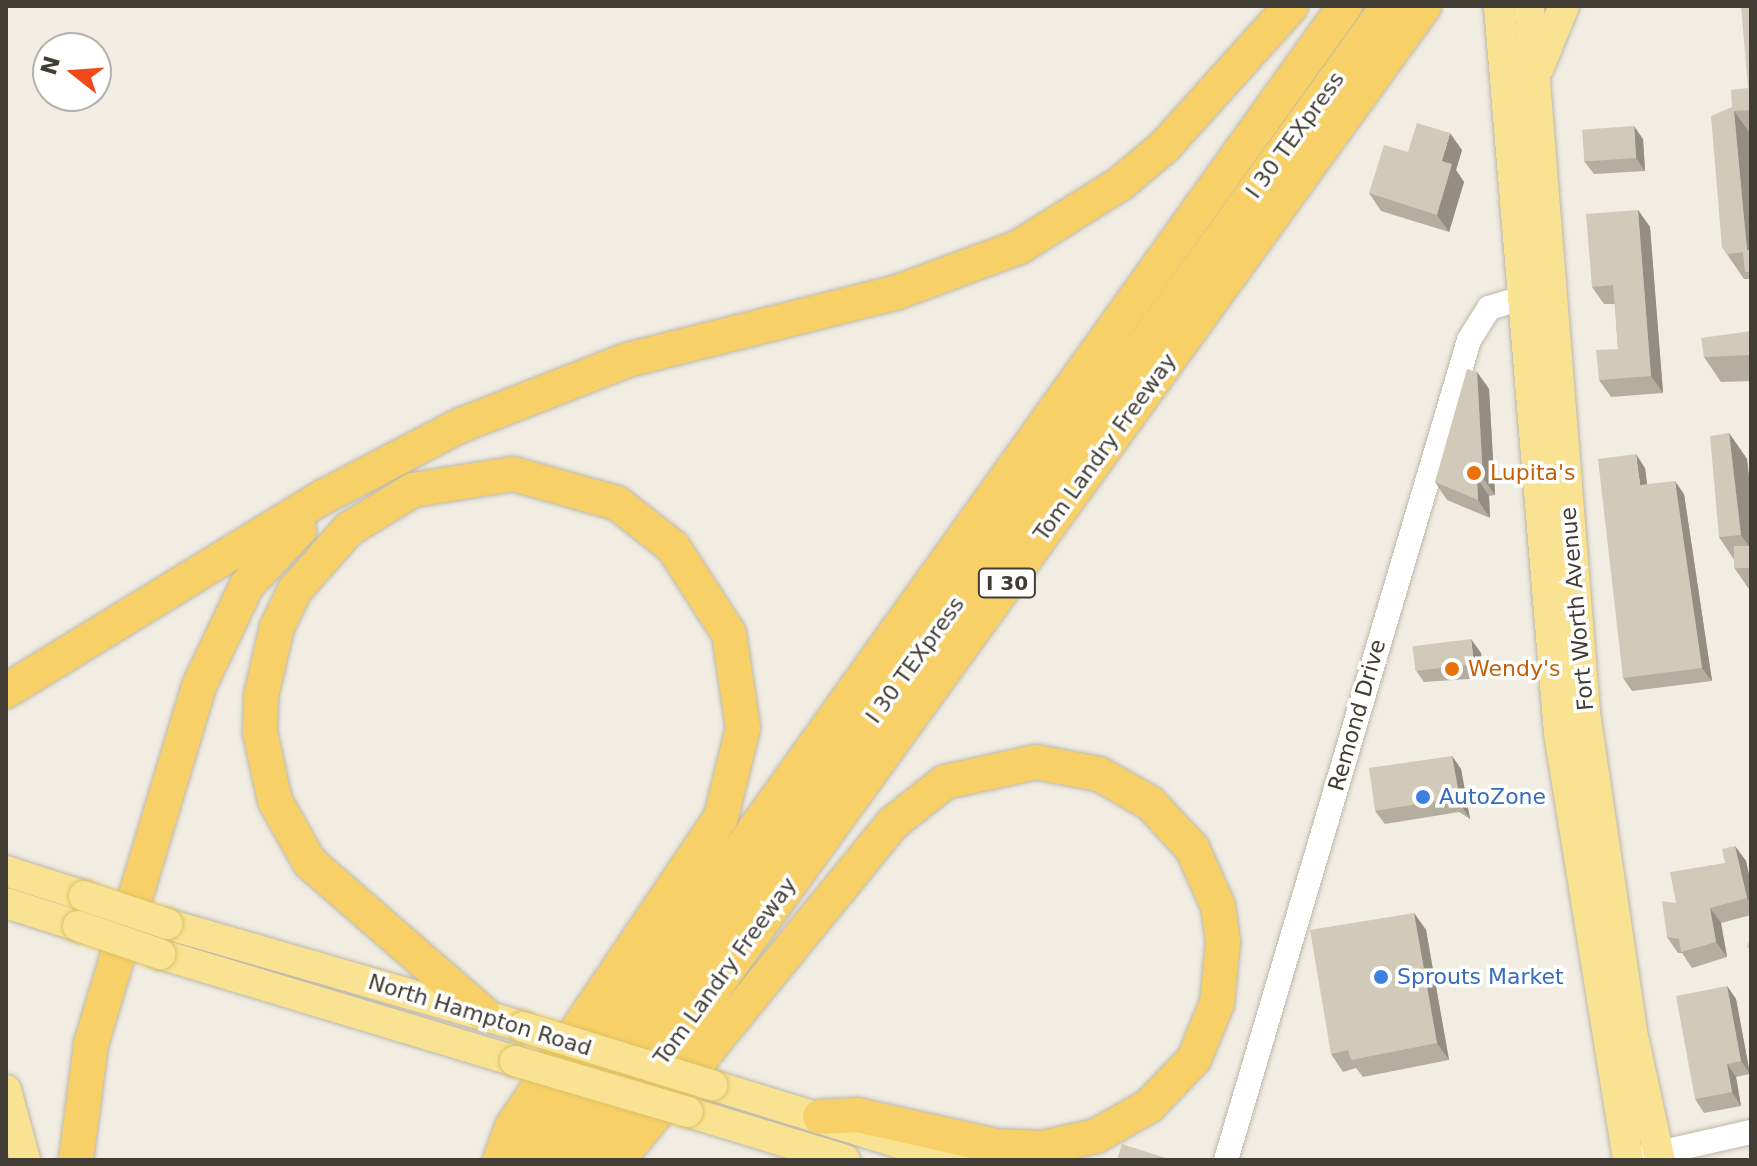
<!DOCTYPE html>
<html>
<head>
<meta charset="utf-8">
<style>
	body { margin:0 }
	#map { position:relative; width:1757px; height:1166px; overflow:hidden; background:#f1ede3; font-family:"DejaVu Sans",sans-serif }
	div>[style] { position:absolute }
	.roads { filter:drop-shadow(0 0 2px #beb8a9) drop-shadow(0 0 2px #beb8a9) }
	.minor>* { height:24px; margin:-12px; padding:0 12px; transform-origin:12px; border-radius:12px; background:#fff }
	.major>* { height:30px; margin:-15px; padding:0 15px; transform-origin:15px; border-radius:15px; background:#f9e393 }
	.highway>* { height:34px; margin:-17px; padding:0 17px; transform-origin:17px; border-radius:17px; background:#f7d168 }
	.bridges { filter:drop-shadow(0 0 2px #ddc164) drop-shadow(0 0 2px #ddc164) }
	.major-bridge>* { height:30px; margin:-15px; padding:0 15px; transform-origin:15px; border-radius:15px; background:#f9e393 }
	.wall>* { inset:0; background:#b5ae9f }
	.shaded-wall>* { inset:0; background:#938d82 }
	.building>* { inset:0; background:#d2cab9; transform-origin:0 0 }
	.dots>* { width:22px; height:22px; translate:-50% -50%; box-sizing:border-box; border:4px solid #fff; border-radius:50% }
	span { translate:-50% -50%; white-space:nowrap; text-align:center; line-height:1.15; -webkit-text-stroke:7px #fff; paint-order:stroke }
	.shield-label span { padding:2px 6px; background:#fff; border:2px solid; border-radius:6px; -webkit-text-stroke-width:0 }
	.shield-label { font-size:20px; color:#423d34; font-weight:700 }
	.street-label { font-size:22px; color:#423d34 }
	.food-label { font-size:22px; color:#c56008 }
	.left { translate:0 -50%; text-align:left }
	.shop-label { font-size:22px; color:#366cbe }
	.frame { position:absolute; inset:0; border:8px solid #423d34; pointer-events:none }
	.north { position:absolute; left:32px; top:32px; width:80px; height:80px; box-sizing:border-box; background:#fff; border:2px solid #b3b1ae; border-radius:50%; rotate:287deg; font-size:22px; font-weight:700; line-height:32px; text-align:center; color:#423d34 }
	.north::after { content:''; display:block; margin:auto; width:28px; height:36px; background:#f04a1b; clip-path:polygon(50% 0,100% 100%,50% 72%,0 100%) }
</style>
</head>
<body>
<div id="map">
	<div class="roads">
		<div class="minor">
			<div style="left:1641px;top:1157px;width:113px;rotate:-12.8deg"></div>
			<div style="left:1226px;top:1160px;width:855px;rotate:-73.49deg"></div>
			<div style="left:1469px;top:340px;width:38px;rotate:-58deg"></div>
			<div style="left:1489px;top:308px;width:34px;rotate:-17deg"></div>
		</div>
		<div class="major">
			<div style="left:1499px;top:6px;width:729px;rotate:85.28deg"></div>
			<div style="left:1559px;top:733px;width:433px;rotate:80.8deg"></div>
			<div style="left:1529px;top:6px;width:709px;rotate:85.47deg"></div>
			<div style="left:1585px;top:713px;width:322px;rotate:81.6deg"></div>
			<div style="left:1632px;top:1032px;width:131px;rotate:77.7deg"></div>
			<div style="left:1539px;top:67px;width:66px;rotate:-67.7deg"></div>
			<div style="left:6px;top:871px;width:82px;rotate:17.8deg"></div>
			<div style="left:6px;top:903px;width:76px;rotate:17.7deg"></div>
			<div style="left:167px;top:924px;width:371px;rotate:16.1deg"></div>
			<div style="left:160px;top:954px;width:371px;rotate:16.8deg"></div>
			<div style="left:712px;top:1085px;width:254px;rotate:17.2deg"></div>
			<div style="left:6px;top:1090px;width:73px;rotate:74.8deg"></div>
			<div style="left:688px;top:1112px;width:164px;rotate:17deg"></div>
		</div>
		<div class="highway">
			<div style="left:6px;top:691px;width:372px;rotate:-31.5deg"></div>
			<div style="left:323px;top:497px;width:153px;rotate:-27.6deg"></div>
			<div style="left:459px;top:426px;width:180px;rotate:-21.4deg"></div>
			<div style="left:627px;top:360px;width:279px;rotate:-14.1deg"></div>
			<div style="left:898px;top:292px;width:129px;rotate:-20.4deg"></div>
			<div style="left:1019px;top:247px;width:119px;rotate:-32deg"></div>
			<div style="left:1120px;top:184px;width:59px;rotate:-40.2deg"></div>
			<div style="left:1165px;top:146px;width:188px;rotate:-48deg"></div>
			<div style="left:484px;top:1014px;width:230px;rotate:-139deg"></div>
			<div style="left:310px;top:863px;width:71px;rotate:-119.4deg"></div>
			<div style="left:275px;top:801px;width:71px;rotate:-102.3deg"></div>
			<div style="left:260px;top:732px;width:36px;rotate:-88deg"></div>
			<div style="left:261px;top:696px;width:71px;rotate:-76.9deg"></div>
			<div style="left:277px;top:627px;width:41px;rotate:-64.1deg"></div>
			<div style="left:295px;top:590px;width:81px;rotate:-48.5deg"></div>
			<div style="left:349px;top:529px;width:75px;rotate:-31.4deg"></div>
			<div style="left:413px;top:490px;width:101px;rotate:-9.1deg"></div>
			<div style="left:513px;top:474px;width:108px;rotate:15.6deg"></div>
			<div style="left:617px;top:503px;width:71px;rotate:38.2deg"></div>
			<div style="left:673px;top:547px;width:103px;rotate:57.2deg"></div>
			<div style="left:729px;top:634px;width:95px;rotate:81.5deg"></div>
			<div style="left:743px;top:728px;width:92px;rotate:103.9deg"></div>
			<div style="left:721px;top:817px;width:374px;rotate:124deg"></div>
			<div style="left:512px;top:1127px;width:35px;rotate:110deg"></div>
			<div style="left:520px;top:1157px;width:1416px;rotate:-54.37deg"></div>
			<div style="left:76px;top:1160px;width:117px;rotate:-82.6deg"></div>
			<div style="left:91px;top:1044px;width:374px;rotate:-73.2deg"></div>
			<div style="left:199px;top:686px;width:112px;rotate:-64.6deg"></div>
			<div style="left:247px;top:585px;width:76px;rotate:-46.6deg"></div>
			<div style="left:557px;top:1160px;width:1422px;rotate:-54.24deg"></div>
			<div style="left:590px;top:1160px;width:1424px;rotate:-54.14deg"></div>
			<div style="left:618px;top:1160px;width:435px;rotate:-50.8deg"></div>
			<div style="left:893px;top:823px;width:66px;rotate:-38.3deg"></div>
			<div style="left:945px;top:782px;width:93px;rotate:-12.4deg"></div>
			<div style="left:1036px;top:762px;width:64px;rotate:10.8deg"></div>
			<div style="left:1099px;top:774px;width:59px;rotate:29.6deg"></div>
			<div style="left:1150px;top:803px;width:62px;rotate:47deg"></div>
			<div style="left:1192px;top:848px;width:64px;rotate:65.9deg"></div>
			<div style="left:1218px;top:906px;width:36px;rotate:82deg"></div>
			<div style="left:1223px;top:942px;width:61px;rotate:95.6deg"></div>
			<div style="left:1217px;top:1003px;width:61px;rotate:112.3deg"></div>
			<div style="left:1194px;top:1059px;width:65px;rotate:133.8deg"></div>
			<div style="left:1149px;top:1106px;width:61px;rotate:150.5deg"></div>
			<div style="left:1096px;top:1136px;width:55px;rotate:167.5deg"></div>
			<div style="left:1042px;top:1148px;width:46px;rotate:-177.5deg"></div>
			<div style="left:996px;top:1146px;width:142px;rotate:-167.4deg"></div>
			<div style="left:857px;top:1115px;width:37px;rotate:177deg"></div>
		</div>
	</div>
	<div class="bridges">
		<div class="major-bridge">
			<div style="left:84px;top:896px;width:88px;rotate:18.6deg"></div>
			<div style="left:78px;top:926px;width:87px;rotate:18.9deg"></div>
			<div style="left:523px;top:1027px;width:198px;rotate:17.1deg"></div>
			<div style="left:515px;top:1061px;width:180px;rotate:16.4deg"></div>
		</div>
	</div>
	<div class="wall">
		<div style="clip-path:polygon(1751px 6px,1751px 281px,1750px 279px,1744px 279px,1722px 247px,1732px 107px,1748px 88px)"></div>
		<div style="clip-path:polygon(1643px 139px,1645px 171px,1594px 174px,1584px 161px)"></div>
		<div style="clip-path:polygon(1462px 150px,1456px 170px,1464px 182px,1449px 232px,1381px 211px,1369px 193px,1408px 152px)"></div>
		<div style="clip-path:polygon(1638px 210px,1650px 227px,1663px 393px,1611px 397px,1599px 380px,1618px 349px,1615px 304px,1604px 304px,1592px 287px)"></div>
		<div style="clip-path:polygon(1751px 331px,1751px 381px,1721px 382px,1704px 357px)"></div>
		<div style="clip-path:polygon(1477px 372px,1489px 389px,1495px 495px,1489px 496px,1490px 518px,1447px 500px,1435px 482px)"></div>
		<div style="clip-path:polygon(1729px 433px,1747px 459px,1751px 495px,1751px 592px,1735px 569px,1735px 561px,1719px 537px)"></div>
		<div style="clip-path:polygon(1645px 468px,1647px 484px,1684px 494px,1712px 681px,1632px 691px,1623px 678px)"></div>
		<div style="clip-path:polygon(1481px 653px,1483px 678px,1424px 682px,1415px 669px)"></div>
		<div style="clip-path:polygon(1452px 756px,1461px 769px,1470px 819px,1459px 812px,1385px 824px,1375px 811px)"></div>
		<div style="clip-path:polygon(1735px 846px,1746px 861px,1751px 884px,1751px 915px,1721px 923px,1727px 957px,1692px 968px,1682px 953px,1678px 953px,1667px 937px,1725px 863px)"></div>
		<div style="clip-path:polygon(1414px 913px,1426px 930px,1449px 1060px,1363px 1077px,1356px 1068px,1343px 1072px,1331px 1054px)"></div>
		<div style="clip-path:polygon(1727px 986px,1736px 999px,1750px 1074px,1736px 1077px,1741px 1106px,1704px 1113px,1695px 1099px)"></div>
	</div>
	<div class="shaded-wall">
		<div style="clip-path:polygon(1734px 111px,1751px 135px,1751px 255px,1747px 250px)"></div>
		<div style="clip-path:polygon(1634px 126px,1643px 139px,1645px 171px,1636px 158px)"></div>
		<div style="clip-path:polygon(1450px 133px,1462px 150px,1456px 170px,1464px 182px,1449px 232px,1437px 215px,1442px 161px)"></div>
		<div style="clip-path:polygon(1638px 210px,1650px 227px,1663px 393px,1651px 376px)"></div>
		<div style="clip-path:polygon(1477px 372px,1489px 389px,1495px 495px,1483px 478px)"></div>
		<div style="clip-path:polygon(1729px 433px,1747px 459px,1751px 495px,1751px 549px,1741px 535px)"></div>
		<div style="clip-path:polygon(1636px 454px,1645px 468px,1649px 498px,1640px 485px)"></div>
		<div style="clip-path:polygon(1477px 478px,1489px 496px,1490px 518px,1478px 500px)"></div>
		<div style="clip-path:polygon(1675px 481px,1684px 494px,1712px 681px,1702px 668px)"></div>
		<div style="clip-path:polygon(1471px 639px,1481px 653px,1483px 678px,1474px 664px)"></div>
		<div style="clip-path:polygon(1452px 756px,1461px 769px,1470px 819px,1461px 805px)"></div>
		<div style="clip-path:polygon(1735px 846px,1746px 861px,1751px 884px,1751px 904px,1747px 898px)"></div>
		<div style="clip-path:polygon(1710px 908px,1721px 923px,1727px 957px,1716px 942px)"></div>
		<div style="clip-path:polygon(1414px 913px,1426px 930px,1449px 1060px,1437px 1043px)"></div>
		<div style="clip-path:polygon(1727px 986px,1736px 999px,1750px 1074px,1741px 1061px)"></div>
		<div style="clip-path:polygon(1727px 1064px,1736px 1077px,1741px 1106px,1732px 1092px)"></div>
	</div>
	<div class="building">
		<div style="clip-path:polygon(1741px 6px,1751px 6px,1751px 110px,1734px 111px,1747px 250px,1751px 250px,1751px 272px,1745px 272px,1743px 252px,1727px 254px,1722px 247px,1711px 116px,1732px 107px,1731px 90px,1748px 88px)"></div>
		<div style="clip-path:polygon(1417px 123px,1450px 133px,1442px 161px,1452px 164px,1437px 215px,1369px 193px,1384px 145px,1408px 152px)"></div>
		<div style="left:1634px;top:126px;width:32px;height:52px;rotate:86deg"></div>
		<div style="clip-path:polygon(1638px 210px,1651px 376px,1599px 380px,1596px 350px,1618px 349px,1613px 285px,1592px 287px,1586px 214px)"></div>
		<div style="clip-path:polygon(1751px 331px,1751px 355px,1704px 357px,1701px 338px)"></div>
		<div style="clip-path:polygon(1467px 369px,1477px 372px,1483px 478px,1477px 478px,1478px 500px,1435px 482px)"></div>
		<div style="clip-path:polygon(1729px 433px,1741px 535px,1719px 537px,1710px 436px)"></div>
		<div style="clip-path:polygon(1636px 454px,1640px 485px,1675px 481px,1702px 668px,1623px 678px,1598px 459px)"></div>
		<div style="left:1751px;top:546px;width:22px;height:17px;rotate:90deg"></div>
		<div style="left:1471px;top:639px;width:25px;height:59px;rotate:83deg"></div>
		<div style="clip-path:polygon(1452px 756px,1461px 805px,1449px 799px,1375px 811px,1369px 768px)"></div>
		<div style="clip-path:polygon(1735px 846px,1747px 898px,1710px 908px,1716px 942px,1681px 952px,1679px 939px,1667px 937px,1662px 901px,1676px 903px,1670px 872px,1725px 863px,1722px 849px)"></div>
		<div style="clip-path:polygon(1414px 913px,1437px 1043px,1351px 1060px,1348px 1050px,1331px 1054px,1310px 930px)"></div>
		<div style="clip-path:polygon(1751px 935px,1751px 950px,1747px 947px)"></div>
		<div style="clip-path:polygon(1727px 986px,1741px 1061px,1727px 1064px,1732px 1092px,1695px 1099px,1676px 996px)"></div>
		<div style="clip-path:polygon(1122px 1144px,1172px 1160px,1117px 1160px)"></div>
	</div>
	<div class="dots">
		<div style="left:1474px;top:473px;background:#e8710a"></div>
		<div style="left:1452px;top:669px;background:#e8710a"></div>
		<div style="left:1423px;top:797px;background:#3f7fe0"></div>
		<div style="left:1381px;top:977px;background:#3f7fe0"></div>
	</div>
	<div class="shield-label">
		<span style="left:1007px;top:583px">I 30</span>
	</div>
	<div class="street-label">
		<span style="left:1295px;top:135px;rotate:-54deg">I 30 TEXpress</span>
		<span style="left:1105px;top:447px;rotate:-54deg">Tom Landry Freeway</span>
		<span style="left:1577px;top:609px;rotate:-95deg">Fort Worth Avenue</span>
		<span style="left:915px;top:660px;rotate:-54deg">I 30 TEXpress</span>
		<span style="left:1357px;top:715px;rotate:-74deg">Remond Drive</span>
		<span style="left:725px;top:971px;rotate:-54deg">Tom Landry Freeway</span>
		<span style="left:480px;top:1015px;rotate:17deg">North Hampton Road</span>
	</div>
	<div class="food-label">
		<span class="left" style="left:1490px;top:473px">Lupita's</span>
		<span class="left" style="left:1468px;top:669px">Wendy's</span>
	</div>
	<div class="shop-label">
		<span class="left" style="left:1439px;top:797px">AutoZone</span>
		<span class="left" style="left:1397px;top:977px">Sprouts Market</span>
	</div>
	<div class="frame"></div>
	<div class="north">N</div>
</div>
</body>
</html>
